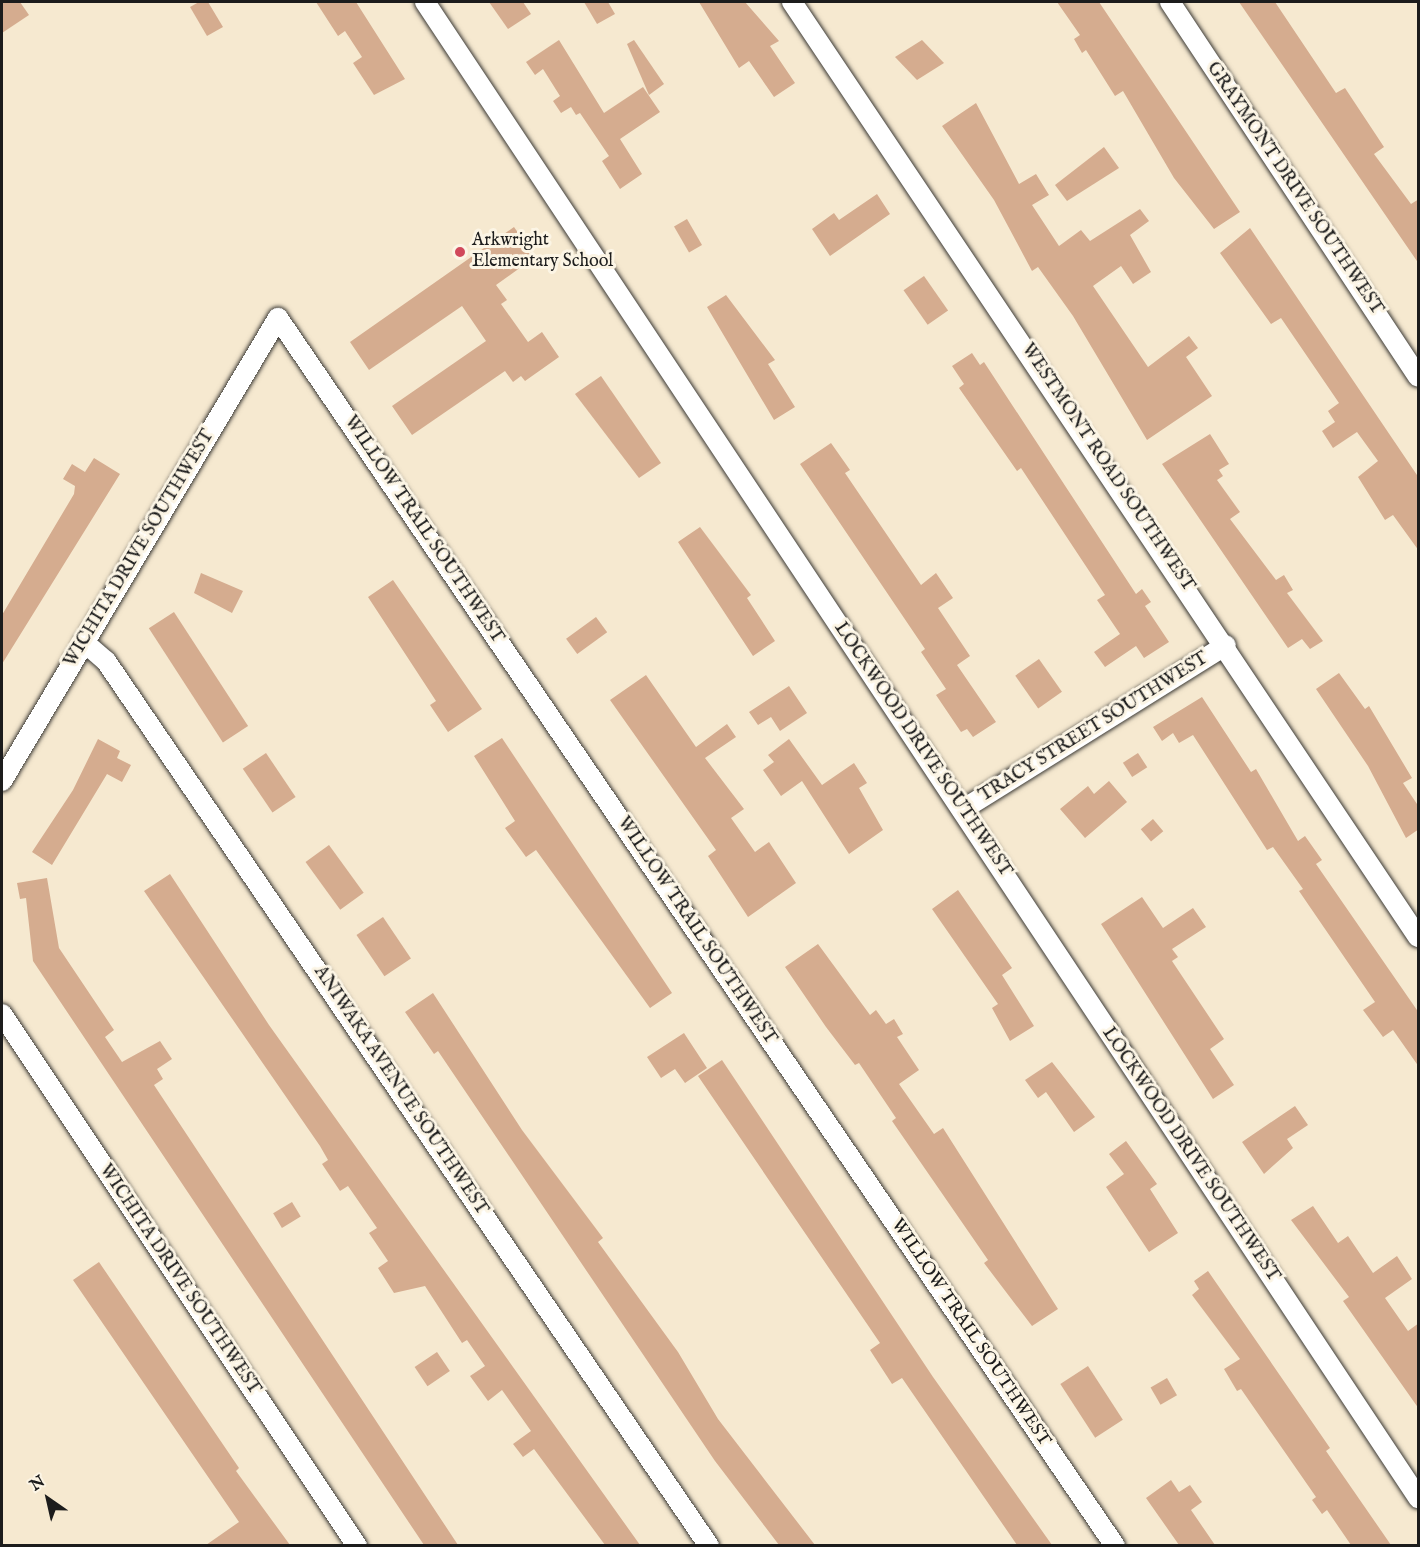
<!DOCTYPE html>
<html>
<head>
<meta charset="utf-8">
<style>
	body { margin:0 }
	#map { position:relative; width:1420px; height:1547px; overflow:hidden; background:#f6e9d0; font-family:"IM FELL English",serif }
	div>[style] { position:absolute }
	.building>* { inset:0; background:#d5ac8f; transform-origin:0 0 }
	.roads { filter:drop-shadow(0 0 2px #3d3b37) drop-shadow(0 0 2px #3d3b37) }
	.minor>* { height:20px; margin:-10px; padding:0 10px; transform-origin:10px; border-radius:10px; background:#fff }
	.dots>* { width:16px; height:16px; translate:-50% -50%; box-sizing:border-box; border:3px solid #fcf5e5; border-radius:50% }
	span { translate:-50% -50%; white-space:nowrap; text-align:center; line-height:1.15; -webkit-text-stroke:6px #fcf5e5; paint-order:stroke }
	.street-label { font-size:18px; color:#1c1c1c }
	.poi-label { font-size:18px; color:#1c1c1c }
	.left { translate:0 -50%; text-align:left }
	.frame { position:absolute; inset:0; border:3px solid #1c1c1c; pointer-events:none }
	.north { position:absolute; left:18px; top:1469px; width:60px; height:60px; -webkit-text-stroke:4px #fcf5e5; paint-order:stroke; rotate:326deg; font-size:16px; font-weight:700; line-height:24px; text-align:center; color:#1c1c1c }
	.north::after { content:''; display:block; margin:auto; width:21px; height:27px; background:#1c1c1c; clip-path:polygon(50% 0,100% 100%,50% 72%,0 100%) }
</style>
</head>
<body>
<div id="map">
	<div class="building">
		<div style="clip-path:polygon(2px 2px,20px 2px,29px 15px,2px 33px)"></div>
		<div style="clip-path:polygon(199px 2px,208px 2px,223px 27px,207px 36px,190px 7px)"></div>
		<div style="clip-path:polygon(316px 2px,356px 2px,405px 79px,374px 95px,353px 63px,362px 57px,345px 31px,338px 36px)"></div>
		<div style="clip-path:polygon(489px 2px,523px 2px,531px 14px,508px 29px)"></div>
		<div style="clip-path:polygon(584px 2px,608px 2px,615px 14px,597px 24px)"></div>
		<div style="clip-path:polygon(699px 2px,745px 2px,779px 41px,770px 46px,795px 83px,774px 97px,749px 61px,739px 68px)"></div>
		<div style="clip-path:polygon(1057px 2px,1099px 2px,1240px 212px,1214px 229px,1174px 178px,1123px 91px,1115px 96px,1086px 50px,1082px 53px,1074px 39px,1080px 35px)"></div>
		<div style="clip-path:polygon(1239px 2px,1275px 2px,1336px 93px,1345px 88px,1384px 147px,1374px 154px,1411px 204px,1419px 199px,1419px 264px)"></div>
		<div style="clip-path:polygon(559px 40px,604px 113px,643px 87px,660px 112px,620px 139px,642px 174px,620px 189px,602px 161px,609px 156px,580px 113px,576px 115px,571px 107px,561px 113px,553px 101px,560px 96px,543px 69px,535px 75px,526px 62px)"></div>
		<div style="clip-path:polygon(634px 40px,664px 84px,649px 95px,627px 44px)"></div>
		<div style="clip-path:polygon(922px 40px,944px 63px,917px 80px,895px 57px)"></div>
		<div style="clip-path:polygon(976px 103px,1019px 184px,1036px 174px,1049px 195px,1032px 205px,1059px 246px,1081px 230px,1090px 241px,1140px 209px,1149px 221px,1130px 235px,1151px 272px,1133px 284px,1121px 266px,1093px 286px,1148px 367px,1189px 336px,1198px 348px,1186px 357px,1212px 396px,1147px 440px,1073px 316px,1038px 267px,1032px 271px,994px 200px,942px 126px)"></div>
		<div style="clip-path:polygon(1104px 147px,1119px 168px,1067px 201px,1055px 185px)"></div>
		<div style="clip-path:polygon(877px 194px,890px 214px,830px 256px,812px 229px,834px 213px,839px 220px)"></div>
		<div style="left:687px;top:219px;width:30px;height:15px;rotate:60deg"></div>
		<div style="clip-path:polygon(514px 227px,535px 257px,496px 285px,507px 300px,501px 304px,528px 342px,542px 332px,559px 357px,525px 381px,521px 376px,513px 382px,505px 371px,412px 435px,392px 406px,486px 341px,462px 306px,369px 370px,350px 342px)"></div>
		<div style="clip-path:polygon(1250px 228px,1419px 478px,1419px 551px,1393px 515px,1385px 520px,1358px 477px,1378px 461px,1357px 432px,1333px 448px,1322px 431px,1335px 422px,1328px 411px,1339px 403px,1281px 318px,1271px 324px,1220px 253px)"></div>
		<div style="left:924px;top:276px;width:42px;height:25px;rotate:55deg"></div>
		<div style="clip-path:polygon(726px 295px,775px 360px,768px 364px,795px 407px,774px 420px,707px 307px)"></div>
		<div style="clip-path:polygon(972px 353px,980px 365px,984px 362px,1136px 594px,1142px 589px,1151px 602px,1145px 606px,1169px 642px,1144px 658px,1136px 646px,1105px 667px,1094px 652px,1120px 634px,1097px 600px,1105px 595px,1021px 468px,1017px 471px,959px 388px,964px 384px,952px 366px)"></div>
		<div style="clip-path:polygon(601px 376px,661px 463px,639px 478px,575px 394px)"></div>
		<div style="clip-path:polygon(1210px 434px,1229px 464px,1219px 470px,1223px 476px,1217px 480px,1240px 512px,1230px 519px,1276px 580px,1284px 575px,1293px 590px,1287px 593px,1323px 641px,1310px 649px,1302px 639px,1288px 648px,1162px 464px)"></div>
		<div style="clip-path:polygon(831px 443px,850px 470px,845px 473px,921px 585px,936px 573px,953px 598px,938px 608px,970px 656px,957px 665px,996px 722px,973px 737px,967px 729px,961px 732px,936px 695px,946px 689px,921px 652px,925px 649px,800px 464px)"></div>
		<div style="clip-path:polygon(94px 458px,120px 474px,2px 664px,2px 615px,74px 494px,75px 486px,63px 479px,72px 464px,85px 472px)"></div>
		<div style="clip-path:polygon(700px 527px,751px 595px,747px 598px,775px 641px,753px 656px,678px 542px)"></div>
		<div style="clip-path:polygon(201px 573px,243px 591px,232px 613px,194px 593px)"></div>
		<div style="clip-path:polygon(393px 580px,482px 709px,448px 732px,430px 705px,436px 701px,368px 597px)"></div>
		<div style="left:174px;top:612px;width:136px;height:30px;rotate:57deg"></div>
		<div style="left:596px;top:617px;width:19px;height:37px;rotate:54deg"></div>
		<div style="left:1039px;top:659px;width:40px;height:29px;rotate:55deg"></div>
		<div style="clip-path:polygon(1339px 673px,1365px 709px,1369px 706px,1412px 778px,1403px 783px,1419px 807px,1419px 829px,1406px 838px,1368px 766px,1316px 689px)"></div>
		<div style="clip-path:polygon(646px 675px,696px 747px,727px 724px,736px 737px,705px 758px,744px 809px,731px 818px,755px 852px,769px 842px,796px 883px,748px 917px,708px 856px,716px 850px,610px 700px)"></div>
		<div style="clip-path:polygon(789px 686px,807px 713px,780px 731px,771px 717px,758px 725px,749px 712px)"></div>
		<div style="clip-path:polygon(1202px 697px,1251px 772px,1256px 769px,1298px 841px,1305px 836px,1322px 860px,1316px 864px,1419px 1013px,1419px 1067px,1393px 1030px,1383px 1037px,1363px 1010px,1375px 1002px,1299px 891px,1303px 889px,1273px 847px,1267px 850px,1193px 735px,1179px 743px,1173px 733px,1162px 741px,1153px 727px)"></div>
		<div style="clip-path:polygon(502px 738px,672px 993px,650px 1008px,536px 850px,526px 857px,505px 828px,515px 821px,474px 756px)"></div>
		<div style="clip-path:polygon(98px 739px,120px 751px,117px 758px,131px 765px,122px 782px,107px 774px,52px 865px,32px 852px,73px 790px)"></div>
		<div style="clip-path:polygon(789px 739px,822px 785px,854px 763px,867px 783px,859px 788px,883px 830px,849px 854px,802px 781px,781px 796px,763px 770px,774px 762px,768px 755px)"></div>
		<div style="left:266px;top:753px;width:53px;height:28px;rotate:56deg"></div>
		<div style="left:1138px;top:753px;width:17px;height:18px;rotate:57deg"></div>
		<div style="clip-path:polygon(1109px 781px,1127px 802px,1085px 838px,1060px 809px,1088px 786px,1094px 794px)"></div>
		<div style="left:1153px;top:819px;width:16px;height:16px;rotate:50deg"></div>
		<div style="left:329px;top:845px;width:59px;height:29px;rotate:54deg"></div>
		<div style="clip-path:polygon(170px 874px,269px 1025px,640px 1545px,605px 1545px,534px 1449px,523px 1457px,513px 1444px,531px 1431px,502px 1390px,488px 1401px,470px 1376px,485px 1366px,467px 1340px,462px 1343px,425px 1286px,394px 1293px,378px 1268px,388px 1261px,369px 1233px,377px 1228px,348px 1186px,340px 1191px,322px 1164px,328px 1160px,320px 1146px,144px 891px)"></div>
		<div style="clip-path:polygon(47px 878px,59px 948px,114px 1030px,105px 1037px,122px 1062px,160px 1041px,172px 1059px,157px 1069px,163px 1079px,154px 1085px,458px 1545px,424px 1545px,33px 961px,26px 898px,20px 899px,17px 883px)"></div>
		<div style="clip-path:polygon(958px 890px,1012px 968px,1002px 975px,1034px 1026px,1010px 1041px,992px 1008px,998px 1004px,932px 909px)"></div>
		<div style="clip-path:polygon(1142px 897px,1163px 928px,1193px 908px,1206px 927px,1172px 949px,1178px 957px,1172px 961px,1224px 1039px,1210px 1049px,1234px 1085px,1213px 1099px,1101px 924px)"></div>
		<div style="left:383px;top:917px;width:50px;height:32px;rotate:56deg"></div>
		<div style="clip-path:polygon(818px 944px,870px 1015px,876px 1010px,886px 1024px,894px 1019px,903px 1034px,897px 1037px,919px 1070px,899px 1084px,934px 1134px,943px 1128px,1058px 1309px,1032px 1326px,984px 1263px,988px 1260px,892px 1121px,896px 1118px,859px 1063px,855px 1065px,826px 1027px,785px 967px)"></div>
		<div style="clip-path:polygon(433px 993px,522px 1130px,603px 1238px,598px 1242px,678px 1352px,718px 1419px,815px 1545px,779px 1545px,715px 1461px,438px 1051px,434px 1054px,405px 1012px)"></div>
		<div style="clip-path:polygon(684px 1033px,707px 1068px,685px 1083px,675px 1069px,661px 1078px,647px 1057px)"></div>
		<div style="clip-path:polygon(722px 1060px,933px 1377px,1052px 1545px,1017px 1545px,902px 1378px,892px 1384px,870px 1350px,880px 1343px,698px 1076px)"></div>
		<div style="clip-path:polygon(1052px 1062px,1095px 1117px,1074px 1132px,1046px 1092px,1038px 1098px,1025px 1080px)"></div>
		<div style="clip-path:polygon(1295px 1106px,1308px 1125px,1287px 1139px,1293px 1148px,1264px 1174px,1242px 1142px)"></div>
		<div style="clip-path:polygon(1126px 1141px,1157px 1184px,1150px 1189px,1178px 1233px,1149px 1252px,1106px 1187px,1124px 1174px,1109px 1154px)"></div>
		<div style="left:292px;top:1202px;width:17px;height:22px;rotate:59deg"></div>
		<div style="clip-path:polygon(1313px 1206px,1338px 1243px,1348px 1236px,1373px 1273px,1397px 1256px,1412px 1279px,1385px 1298px,1408px 1331px,1419px 1323px,1419px 1409px,1343px 1301px,1349px 1297px,1291px 1220px)"></div>
		<div style="clip-path:polygon(99px 1262px,239px 1468px,236px 1471px,290px 1545px,206px 1545px,239px 1522px,73px 1280px)"></div>
		<div style="clip-path:polygon(1208px 1271px,1330px 1448px,1326px 1451px,1391px 1545px,1351px 1545px,1327px 1510px,1322px 1514px,1312px 1500px,1316px 1497px,1241px 1389px,1237px 1391px,1224px 1369px,1240px 1359px,1192px 1295px,1199px 1289px,1194px 1281px)"></div>
		<div style="left:437px;top:1352px;width:23px;height:27px;rotate:56deg"></div>
		<div style="left:1088px;top:1366px;width:64px;height:33px;rotate:57deg"></div>
		<div style="left:1167px;top:1378px;width:20px;height:19px;rotate:60deg"></div>
		<div style="clip-path:polygon(1171px 1480px,1179px 1492px,1190px 1485px,1202px 1502px,1191px 1510px,1215px 1545px,1179px 1545px,1146px 1498px)"></div>
	</div>
	<div class="roads">
		<div class="minor">
			<div style="left:425px;top:2px;width:1796px;rotate:56.42deg"></div>
			<div style="left:792px;top:2px;width:1125px;rotate:56.2deg"></div>
			<div style="left:1170px;top:2px;width:449px;rotate:56.5deg"></div>
			<div style="left:84px;top:642px;width:29px;rotate:41deg"></div>
			<div style="left:106px;top:661px;width:1071px;rotate:55.73deg"></div>
			<div style="left:2px;top:781px;width:539px;rotate:-59.2deg"></div>
			<div style="left:278px;top:318px;width:1486px;rotate:55.72deg"></div>
			<div style="left:962px;top:810px;width:311px;rotate:-32deg"></div>
			<div style="left:2px;top:1014px;width:640px;rotate:56.29deg"></div>
		</div>
	</div>
	<div class="dots">
		<div style="left:460px;top:252px;background:#d1495b"></div>
	</div>
	<div class="street-label">
		<span style="left:1294px;top:189px;rotate:56deg">GRAYMONT DRIVE SOUTHWEST</span>
		<span style="left:1107px;top:468px;rotate:56deg">WESTMONT ROAD SOUTHWEST</span>
		<span style="left:423px;top:530px;rotate:56deg">WILLOW TRAIL SOUTHWEST</span>
		<span style="left:140px;top:549px;rotate:-59deg">WICHITA DRIVE SOUTHWEST</span>
		<span style="left:1094px;top:728px;rotate:-32deg">TRACY STREET SOUTHWEST</span>
		<span style="left:922px;top:750px;rotate:56deg">LOCKWOOD DRIVE SOUTHWEST</span>
		<span style="left:696px;top:931px;rotate:56deg">WILLOW TRAIL SOUTHWEST</span>
		<span style="left:400px;top:1091px;rotate:56deg">ANIWAKA AVENUE SOUTHWEST</span>
		<span style="left:1190px;top:1155px;rotate:56deg">LOCKWOOD DRIVE SOUTHWEST</span>
		<span style="left:179px;top:1280px;rotate:56deg">WICHITA DRIVE SOUTHWEST</span>
		<span style="left:970px;top:1333px;rotate:56deg">WILLOW TRAIL SOUTHWEST</span>
	</div>
	<div class="poi-label">
		<span class="left" style="left:472px;top:252px">Arkwright<br>Elementary School</span>
	</div>
	<div class="frame"></div>
	<div class="north">N</div>
</div>
</body>
</html>
